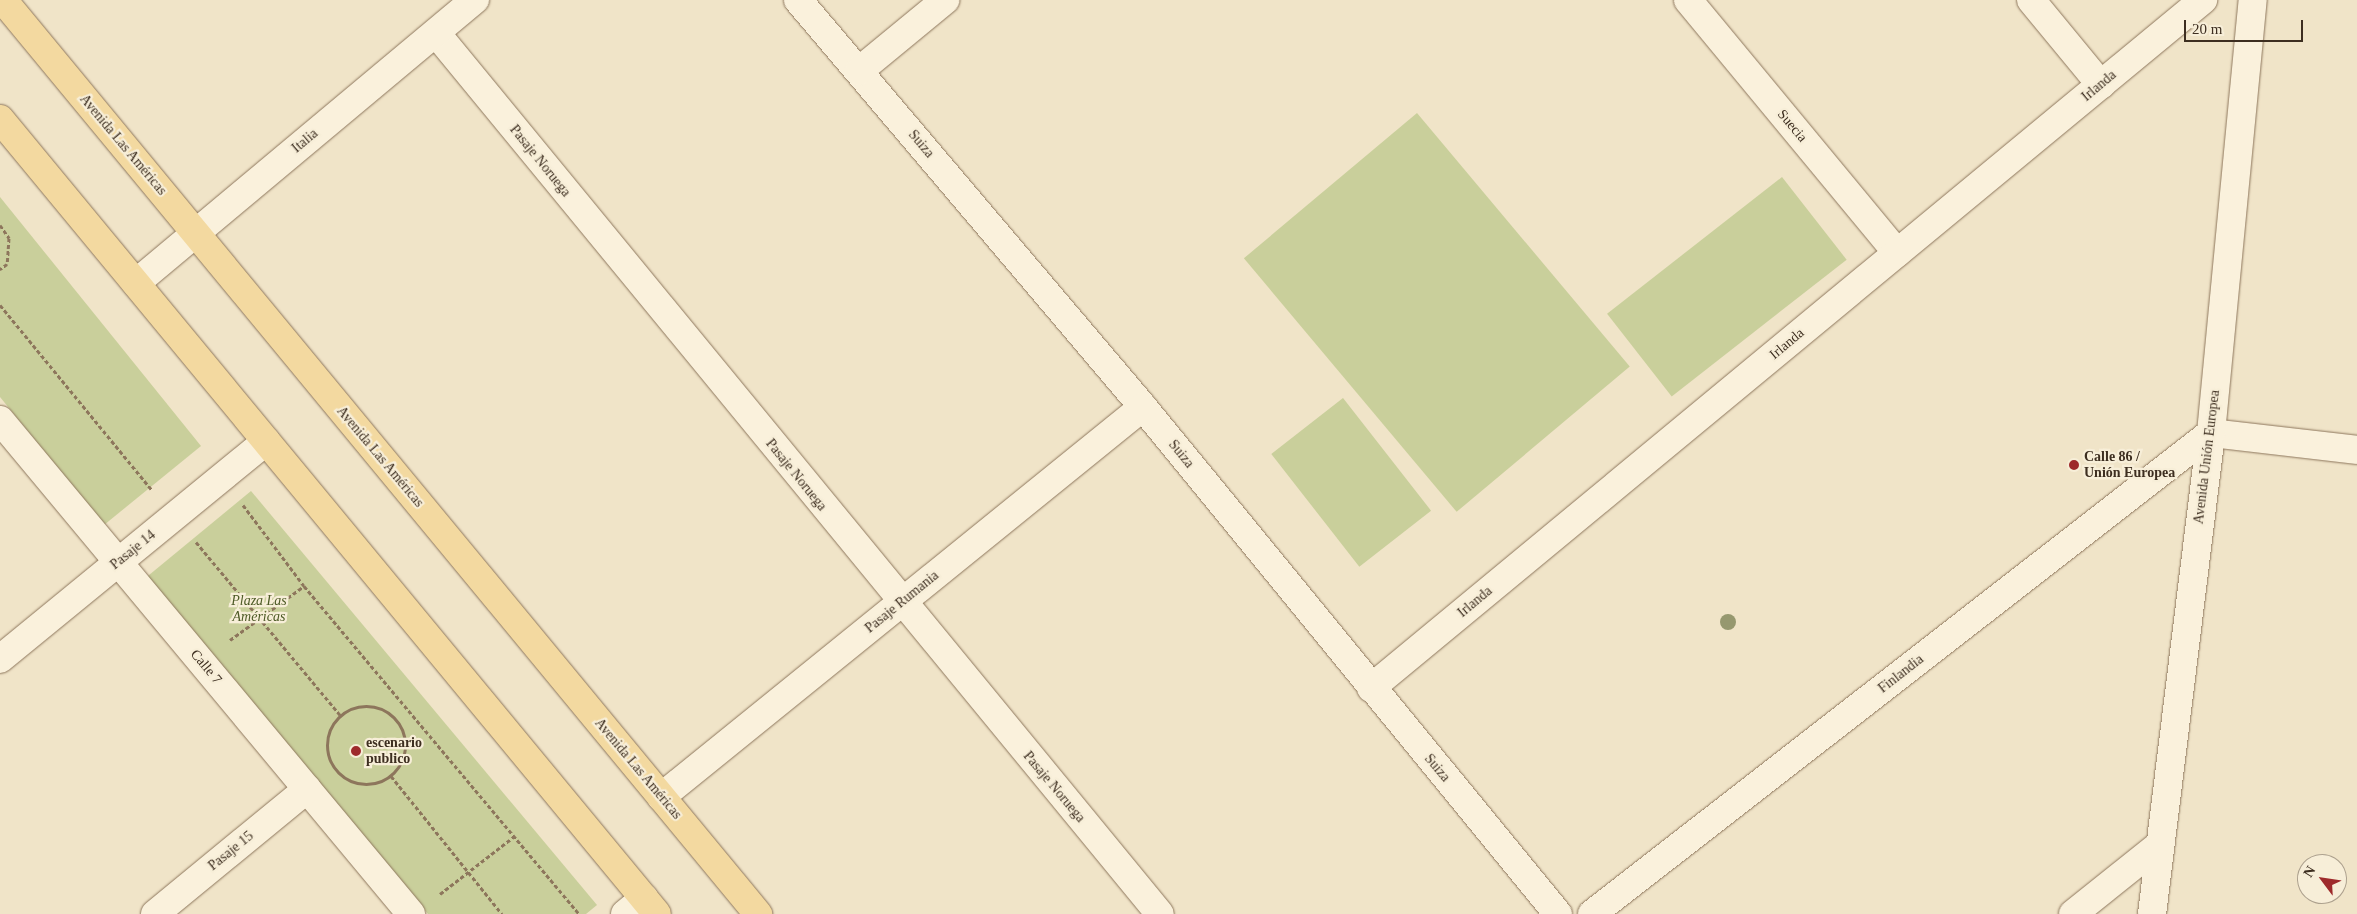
<!DOCTYPE html>
<html>
<head>
<meta charset="utf-8">
<style>
	body { margin:0 }
	#map { position:relative; width:2357px; height:914px; overflow:hidden; background:#f0e4c8; font-family:"Times New Roman",serif }
	div>[style] { position:absolute }
	.green>* { inset:0; background:#c9cf9b; transform-origin:0 0 }
	.path>* { height:3px; margin-top:-1.5px; transform-origin:0; background:repeating-linear-gradient(90deg,#8d765c 0 4px,transparent 0 6.5px) }
	.path>.ring { margin:-1.5px; padding:0; box-sizing:content-box; background:none; border:3px solid #8d765c; border-radius:50% }
	.roads { filter:drop-shadow(0 0 1px #8d765c) drop-shadow(0 0 1px #8d765c) }
	.street>* { height:28px; margin:-14px; padding:0 14px; transform-origin:14px; border-radius:14px; background:#faf1dc }
	.secondary>* { height:28px; margin:-14px; padding:0 14px; transform-origin:14px; border-radius:14px; background:#faf1dc }
	.primary>* { height:28px; margin:-14px; padding:0 14px; transform-origin:14px; border-radius:14px; background:#f3d9a0 }
	.trees>* { width:16px; height:16px; margin:-8px; border-radius:50%; background:#96986f }
	.dots>* { width:14px; height:14px; translate:-50% -50%; box-sizing:border-box; border:2px solid #f7eed8; border-radius:50% }
	span { translate:-50% -50%; white-space:nowrap; text-align:center; line-height:1.15; -webkit-text-stroke:4.5px #f7eed8; paint-order:stroke }
	.street-label { font-size:14px; color:#3d2e20 }
	.poi-label { font-size:14px; color:#3d2e20; font-weight:700 }
	.left { translate:0 -50%; text-align:left }
	.park-label { font-size:14px; color:#4d5a26; font-style:italic }
	.north { position:absolute; left:2297px; top:854px; width:50px; height:50px; box-sizing:border-box; background:#f7eed8; border:1px solid #ada18e; border-radius:50%; rotate:301deg; font-size:14px; font-weight:700; line-height:20px; text-align:center; color:#3d2e20 }
	.north::after { content:''; display:block; margin:auto; width:18px; height:22px; background:#9e2a2b; clip-path:polygon(50% 0,100% 100%,50% 72%,0 100%) }
	.scale { position:absolute; left:2184px; top:20px; width:119px; height:22px; box-sizing:border-box; border:2px solid #3d2e20; border-top:0; padding-left:6px; font-size:15px; line-height:18px; white-space:nowrap; color:#3d2e20; -webkit-text-stroke:4px #f7eed8; paint-order:stroke }
</style>
</head>
<body>
<div id="map">
	<div class="green">
		<div style="left:1417px;top:113px;width:331px;height:226px;rotate:50deg"></div>
		<div style="left:1782px;top:177px;width:105px;height:222px;rotate:52deg"></div>
		<div style="clip-path:polygon(0 197px,201px 446px,104px 525px,0 397px)"></div>
		<div style="left:1343px;top:398px;width:143px;height:91px;rotate:52deg"></div>
		<div style="clip-path:polygon(251px 491px,597px 905px,586px 914px,428px 914px,143px 580px)"></div>
	</div>
	<div class="path">
		<div style="left:0;top:225px;width:16px;rotate:55deg"></div>
		<div style="left:9px;top:238px;width:26px;rotate:94deg"></div>
		<div style="left:7px;top:264px;width:9px;rotate:144deg"></div>
		<div style="left:0;top:305px;width:239px;rotate:50.6deg"></div>
		<div style="left:243px;top:505px;width:101px;rotate:53deg"></div>
		<div style="left:304px;top:586px;width:428px;rotate:50deg"></div>
		<div style="left:196px;top:542px;width:225px;rotate:50.2deg"></div>
		<div style="left:230px;top:640px;width:92px;rotate:-36.1deg"></div>
		<div class="ring" style="left:327px;top:706px;width:75px;height:75px"></div>
		<div style="left:391px;top:776px;width:177px;rotate:51.2deg"></div>
		<div style="left:440px;top:894px;width:96px;rotate:-37.8deg"></div>
	</div>
	<div class="roads">
		<div class="street">
			<div style="left:798px;top:0;width:534px;rotate:49.71deg"></div>
			<div style="left:1143px;top:407px;width:655px;rotate:50.7deg"></div>
			<div style="left:1688px;top:0;width:328px;rotate:50.4deg"></div>
			<div style="left:2031px;top:0;width:110px;rotate:50.5deg"></div>
			<div style="left:436px;top:33px;width:1140px;rotate:50.59deg"></div>
			<div style="left:859px;top:71px;width:112px;rotate:-39.5deg"></div>
			<div style="left:136px;top:283px;width:442px;rotate:-39.9deg"></div>
			<div style="left:0;top:420px;width:643px;rotate:50.24deg"></div>
			<div style="left:0;top:659px;width:344px;rotate:-39.3deg"></div>
			<div style="left:1371px;top:688px;width:1080px;rotate:-39.59deg"></div>
			<div style="left:661px;top:797px;width:620px;rotate:-38.98deg"></div>
			<div style="left:155px;top:914px;width:197px;rotate:-39.4deg"></div>
			<div style="left:625px;top:914px;width:25px;rotate:-40deg"></div>
			<div style="left:2073px;top:914px;width:109px;rotate:-38.7deg"></div>
			<div style="left:2152px;top:914px;width:485px;rotate:-83deg"></div>
			<div style="left:2211px;top:433px;width:147px;rotate:6.6deg"></div>
		</div>
		<div class="secondary">
			<div style="left:1592px;top:914px;width:784px;rotate:-37.85deg"></div>
			<div style="left:2211px;top:433px;width:435px;rotate:-84.5deg"></div>
		</div>
		<div class="primary">
			<div style="left:3px;top:0;width:1186px;rotate:50.44deg"></div>
			<div style="left:0;top:119px;width:1031px;rotate:50.43deg"></div>
		</div>
	</div>
	<div class="trees">
		<div style="left:1728px;top:622px"></div>
	</div>
	<div class="dots">
		<div style="left:2074px;top:465px;background:#9e2a2b"></div>
		<div style="left:356px;top:751px;background:#9e2a2b"></div>
	</div>
	<div class="street-label">
		<span style="left:2099px;top:86px;rotate:-40deg">Irlanda</span>
		<span style="left:1792px;top:126px;rotate:50deg">Suecia</span>
		<span style="left:305px;top:141px;rotate:-40deg">Italia</span>
		<span style="left:921px;top:144px;rotate:50deg">Suiza</span>
		<span style="left:123px;top:145px;rotate:50deg">Avenida Las Américas</span>
		<span style="left:540px;top:161px;rotate:51deg">Pasaje Noruega</span>
		<span style="left:1787px;top:344px;rotate:-40deg">Irlanda</span>
		<span style="left:1181px;top:454px;rotate:51deg">Suiza</span>
		<span style="left:380px;top:457px;rotate:50deg">Avenida Las Américas</span>
		<span style="left:2207px;top:457px;rotate:-83deg">Avenida Unión Europea</span>
		<span style="left:796px;top:475px;rotate:51deg">Pasaje Noruega</span>
		<span style="left:133px;top:550px;rotate:-39deg">Pasaje 14</span>
		<span style="left:902px;top:602px;rotate:-39deg">Pasaje Rumania</span>
		<span style="left:1475px;top:602px;rotate:-40deg">Irlanda</span>
		<span style="left:206px;top:667px;rotate:50deg">Calle 7</span>
		<span style="left:1901px;top:674px;rotate:-38deg">Finlandia</span>
		<span style="left:1437px;top:768px;rotate:50deg">Suiza</span>
		<span style="left:638px;top:769px;rotate:50deg">Avenida Las Américas</span>
		<span style="left:1054px;top:787px;rotate:50deg">Pasaje Noruega</span>
		<span style="left:231px;top:851px;rotate:-39deg">Pasaje 15</span>
	</div>
	<div class="poi-label">
		<span class="left" style="left:2084px;top:465px">Calle 86 /<br>Unión Europea</span>
		<span class="left" style="left:366px;top:751px">escenario<br>publico</span>
	</div>
	<div class="park-label">
		<span style="left:259px;top:609px">Plaza Las<br>Américas</span>
	</div>
	<div class="north">N</div>
	<div class="scale">20 m</div>
</div>
</body>
</html>
